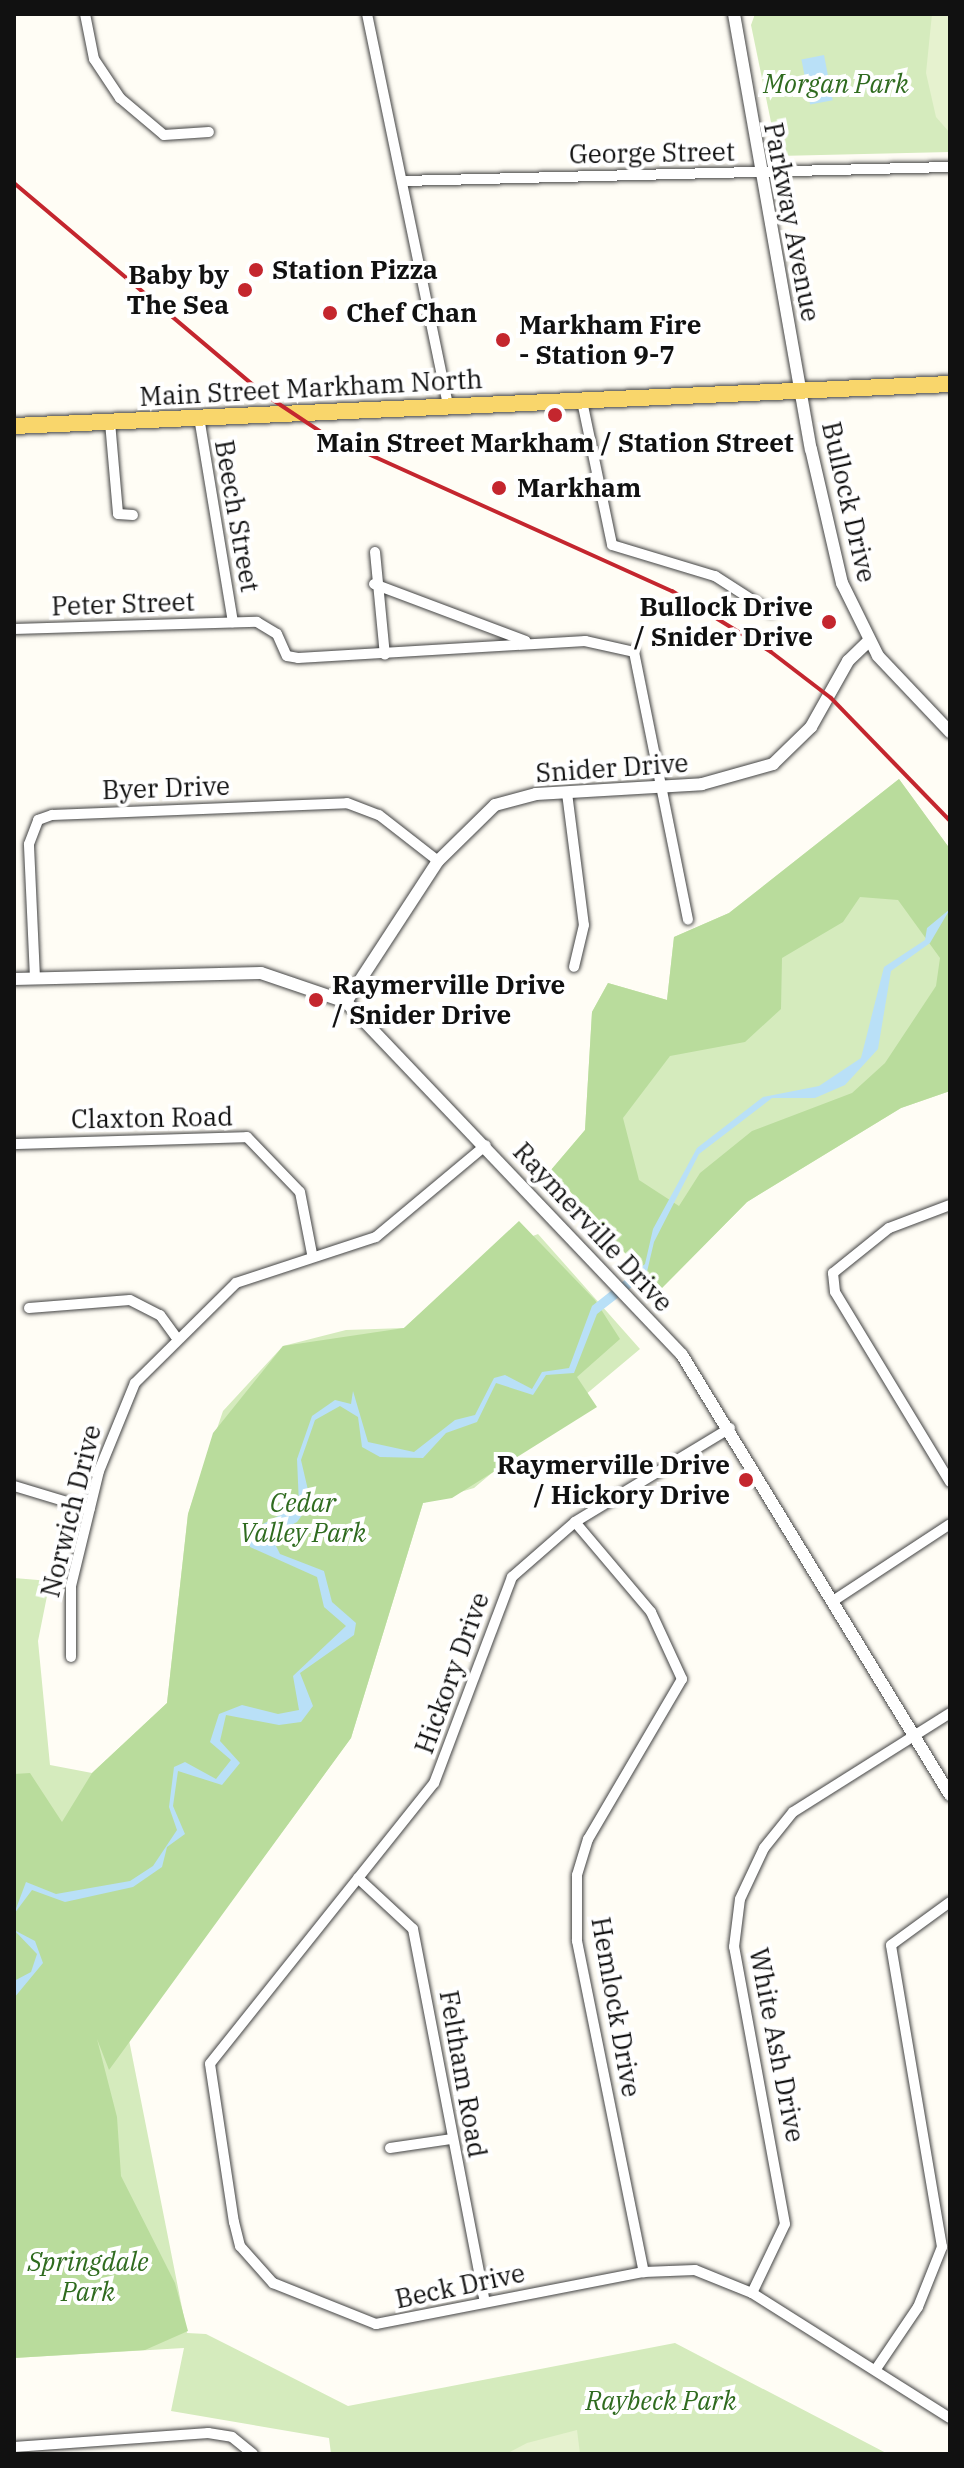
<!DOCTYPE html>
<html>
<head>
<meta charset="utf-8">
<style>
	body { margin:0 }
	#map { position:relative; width:964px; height:2468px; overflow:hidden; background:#fffdf5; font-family:"IBM Plex Serif",serif }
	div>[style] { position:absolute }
	.green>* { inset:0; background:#d5ebbd }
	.forest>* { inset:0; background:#b9dc9c }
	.pitch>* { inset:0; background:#e6f2cf }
	.water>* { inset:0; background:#b9e0f7; transform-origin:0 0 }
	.roads { filter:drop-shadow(0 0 2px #444) drop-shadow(0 0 2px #444) }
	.minor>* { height:10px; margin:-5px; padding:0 5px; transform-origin:5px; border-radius:5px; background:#fff }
	.tertiary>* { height:12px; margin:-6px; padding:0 6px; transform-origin:6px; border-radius:6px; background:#fff }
	.primary>* { height:16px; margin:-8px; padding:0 8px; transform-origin:8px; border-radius:8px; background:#f9d66b }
	.rail>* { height:4px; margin:-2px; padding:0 2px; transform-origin:2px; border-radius:2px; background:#c4262e }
	.dots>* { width:22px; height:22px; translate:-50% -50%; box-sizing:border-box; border:4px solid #fff; border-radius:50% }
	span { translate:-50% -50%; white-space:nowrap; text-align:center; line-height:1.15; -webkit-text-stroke:8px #fff; paint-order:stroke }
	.park-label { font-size:26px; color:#2f6b1f; font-style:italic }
	.street-label { font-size:26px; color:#111 }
	.poi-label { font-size:26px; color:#111; font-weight:700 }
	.left { translate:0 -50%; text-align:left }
	.right { translate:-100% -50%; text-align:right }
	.frame { position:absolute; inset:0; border:16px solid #111; pointer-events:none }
</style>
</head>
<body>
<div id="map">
	<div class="green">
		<div style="clip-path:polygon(755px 14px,950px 14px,950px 152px,778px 156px,751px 25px)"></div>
		<div style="clip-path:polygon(899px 779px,950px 849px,950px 1091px,901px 1108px,747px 1202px,659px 1291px,551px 1170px,585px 1130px,592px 1012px,608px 983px,667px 1000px,674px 937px,729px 913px)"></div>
		<div style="clip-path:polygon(538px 1234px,640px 1349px,474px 1488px,423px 1503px,351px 1738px,129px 2040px,187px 2333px,206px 2334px,348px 2406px,675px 2343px,888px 2454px,331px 2454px,329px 2438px,171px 2411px,184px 2348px,14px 2358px,14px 1578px,50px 1581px,38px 1641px,50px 1765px,92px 1773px,167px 1703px,188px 1514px,223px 1411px,283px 1346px,346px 1330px,404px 1328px,489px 1253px)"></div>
	</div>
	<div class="forest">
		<div style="clip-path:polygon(evenodd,899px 779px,950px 849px,950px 1091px,901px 1108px,747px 1202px,659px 1291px,551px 1170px,585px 1130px,592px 1012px,608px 983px,667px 1000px,674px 937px,729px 913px,899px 779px,860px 897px,898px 900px,940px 958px,936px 986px,885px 1063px,852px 1093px,752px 1131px,700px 1173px,679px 1206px,639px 1180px,623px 1118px,670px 1056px,745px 1042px,781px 1009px,782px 958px,843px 922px,860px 897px)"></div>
		<div style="clip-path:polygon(519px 1221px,595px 1300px,620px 1339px,577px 1377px,597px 1407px,452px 1498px,423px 1503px,351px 1738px,109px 2070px,97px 2039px,117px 2117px,121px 2176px,175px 2283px,188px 2331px,145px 2350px,14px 2358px,14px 1774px,30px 1773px,62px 1822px,92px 1773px,167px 1703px,188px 1514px,213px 1433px,283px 1346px,404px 1328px)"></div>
	</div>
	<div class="pitch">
		<div style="clip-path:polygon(932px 14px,950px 14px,950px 133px,936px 117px,926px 73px)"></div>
		<div style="clip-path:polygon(577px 2430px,580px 2454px,506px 2454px,527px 2443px)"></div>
	</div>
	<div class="water">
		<div style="left:824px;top:55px;width:46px;height:23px;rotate:79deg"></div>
		<div style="clip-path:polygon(950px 909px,930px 943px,891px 971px,878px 1049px,845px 1085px,815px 1098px,772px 1098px,699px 1154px,654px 1242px,646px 1276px,597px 1314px,574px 1373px,546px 1375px,533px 1395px,496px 1383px,477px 1422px,446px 1433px,423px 1458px,380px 1457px,362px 1447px,358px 1417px,340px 1406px,315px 1420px,301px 1460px,311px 1503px,297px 1522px,271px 1536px,280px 1554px,324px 1571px,332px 1602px,356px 1623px,354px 1635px,300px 1673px,313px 1706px,301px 1722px,279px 1725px,226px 1715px,220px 1741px,240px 1763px,222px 1785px,178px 1771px,173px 1806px,185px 1834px,167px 1847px,162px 1867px,133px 1887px,65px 1902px,32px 1890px,14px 1914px,26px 1882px,56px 1894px,130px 1881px,153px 1866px,177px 1830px,169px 1807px,174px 1767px,185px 1762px,216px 1779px,231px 1760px,210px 1742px,219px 1714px,242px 1705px,278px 1714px,299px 1710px,293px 1676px,346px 1626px,324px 1607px,317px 1577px,250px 1547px,248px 1532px,299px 1505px,297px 1459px,312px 1416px,335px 1400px,351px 1404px,353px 1391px,368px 1442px,414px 1452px,455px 1420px,475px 1415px,494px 1378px,505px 1375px,532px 1389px,542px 1372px,569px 1368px,592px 1306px,645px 1264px,653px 1229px,697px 1148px,763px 1097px,819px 1086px,861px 1058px,884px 967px,925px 940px,927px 928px)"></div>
		<div style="clip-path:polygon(14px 1930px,35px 1941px,43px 1963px,14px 1998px,14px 1981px,31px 1972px,37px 1954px)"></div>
	</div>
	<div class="roads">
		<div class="minor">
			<div style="left:85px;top:14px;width:46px;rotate:78.7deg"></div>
			<div style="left:94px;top:59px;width:47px;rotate:56.3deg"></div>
			<div style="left:120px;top:98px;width:57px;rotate:40.1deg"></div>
			<div style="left:164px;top:135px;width:45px;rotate:-3.8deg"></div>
			<div style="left:367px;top:14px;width:399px;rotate:78.3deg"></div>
			<div style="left:403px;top:181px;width:547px;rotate:-1.47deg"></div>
			<div style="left:582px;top:401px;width:147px;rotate:78.2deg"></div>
			<div style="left:612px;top:545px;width:108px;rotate:16.8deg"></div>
			<div style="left:715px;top:576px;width:67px;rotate:32.7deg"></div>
			<div style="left:199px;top:417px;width:208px;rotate:80.6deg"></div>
			<div style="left:110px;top:422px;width:92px;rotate:85deg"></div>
			<div style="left:118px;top:514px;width:15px;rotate:4deg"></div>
			<div style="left:375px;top:552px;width:103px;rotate:84.5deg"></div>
			<div style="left:374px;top:584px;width:162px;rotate:20.6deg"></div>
			<div style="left:14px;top:629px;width:243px;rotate:-1.7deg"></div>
			<div style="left:257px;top:622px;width:23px;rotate:31deg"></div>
			<div style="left:277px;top:634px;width:24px;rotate:66deg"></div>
			<div style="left:287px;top:656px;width:11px;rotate:10deg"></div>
			<div style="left:298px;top:658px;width:288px;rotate:-3.4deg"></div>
			<div style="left:585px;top:641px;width:50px;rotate:12.7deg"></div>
			<div style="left:634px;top:652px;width:273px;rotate:78.6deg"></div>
			<div style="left:567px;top:793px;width:133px;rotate:82.7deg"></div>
			<div style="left:584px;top:925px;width:43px;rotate:103.4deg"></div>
			<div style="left:35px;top:978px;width:134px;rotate:-92.6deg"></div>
			<div style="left:29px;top:844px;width:26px;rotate:-69deg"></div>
			<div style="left:38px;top:820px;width:15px;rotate:-20deg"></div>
			<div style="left:52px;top:815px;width:295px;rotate:-2.3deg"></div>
			<div style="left:347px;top:803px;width:34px;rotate:21deg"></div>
			<div style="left:379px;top:815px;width:75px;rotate:37.9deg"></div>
			<div style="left:14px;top:1144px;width:233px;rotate:-1.7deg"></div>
			<div style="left:247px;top:1137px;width:76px;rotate:46.1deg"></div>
			<div style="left:300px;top:1192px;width:63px;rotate:79deg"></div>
			<div style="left:950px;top:1205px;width:65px;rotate:159.3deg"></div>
			<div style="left:889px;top:1228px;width:72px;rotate:141.2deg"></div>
			<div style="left:833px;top:1273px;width:19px;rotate:84deg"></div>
			<div style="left:835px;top:1292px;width:222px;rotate:58.8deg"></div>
			<div style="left:29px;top:1308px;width:101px;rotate:-4.5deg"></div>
			<div style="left:130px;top:1300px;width:34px;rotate:27deg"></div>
			<div style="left:160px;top:1315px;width:26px;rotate:54deg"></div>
			<div style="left:730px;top:1428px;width:181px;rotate:148.8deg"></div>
			<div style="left:575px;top:1522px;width:84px;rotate:138.9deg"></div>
			<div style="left:512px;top:1577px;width:220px;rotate:110.7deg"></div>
			<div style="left:434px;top:1783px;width:359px;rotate:128.6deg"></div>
			<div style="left:210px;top:2064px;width:160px;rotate:81.4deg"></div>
			<div style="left:234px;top:2222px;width:25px;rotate:76deg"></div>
			<div style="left:240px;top:2246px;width:50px;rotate:48.3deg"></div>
			<div style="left:273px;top:2283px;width:111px;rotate:21.7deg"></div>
			<div style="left:376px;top:2324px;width:273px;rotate:-11deg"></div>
			<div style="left:644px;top:2272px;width:51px;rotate:-2.2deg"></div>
			<div style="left:695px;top:2270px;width:61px;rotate:22deg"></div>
			<div style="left:752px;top:2293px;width:234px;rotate:32.3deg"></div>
			<div style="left:14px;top:1486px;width:79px;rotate:16.8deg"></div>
			<div style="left:575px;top:1522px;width:118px;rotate:49.8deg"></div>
			<div style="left:651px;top:1612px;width:74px;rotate:65.2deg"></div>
			<div style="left:682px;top:1679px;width:186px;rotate:120.4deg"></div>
			<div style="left:588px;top:1839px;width:38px;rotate:107deg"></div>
			<div style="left:577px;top:1875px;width:66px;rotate:90deg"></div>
			<div style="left:577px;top:1941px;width:338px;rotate:78.6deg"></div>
			<div style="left:833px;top:1601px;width:140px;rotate:-33.3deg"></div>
			<div style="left:71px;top:1657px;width:71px;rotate:-90deg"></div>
			<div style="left:71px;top:1586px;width:118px;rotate:-76.3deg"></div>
			<div style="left:99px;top:1471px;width:95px;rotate:-67.8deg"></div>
			<div style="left:135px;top:1383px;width:142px;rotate:-44.7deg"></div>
			<div style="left:236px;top:1283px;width:147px;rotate:-18.2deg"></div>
			<div style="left:376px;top:1237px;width:143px;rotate:-39.9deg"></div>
			<div style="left:358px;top:1878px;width:75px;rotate:42.8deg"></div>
			<div style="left:413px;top:1929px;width:380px;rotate:79.1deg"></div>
			<div style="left:390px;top:2148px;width:63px;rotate:-8.3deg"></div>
			<div style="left:752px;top:2293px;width:76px;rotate:-64.4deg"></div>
			<div style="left:785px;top:2224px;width:282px;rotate:-100.4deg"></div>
			<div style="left:734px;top:1947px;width:48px;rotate:-82.9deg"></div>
			<div style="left:740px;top:1899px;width:56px;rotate:-64.8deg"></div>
			<div style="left:764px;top:1848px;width:46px;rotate:-51.1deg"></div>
			<div style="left:793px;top:1812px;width:186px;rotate:-32.2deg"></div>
			<div style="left:876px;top:2369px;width:75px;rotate:-55.9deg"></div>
			<div style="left:918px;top:2307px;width:65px;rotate:-68.2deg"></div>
			<div style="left:942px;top:2247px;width:306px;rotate:-99.6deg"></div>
			<div style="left:891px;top:1945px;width:73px;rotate:-36.1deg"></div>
			<div style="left:14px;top:2447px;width:195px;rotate:-4.1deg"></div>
			<div style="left:208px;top:2433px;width:24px;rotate:9deg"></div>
			<div style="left:232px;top:2437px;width:27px;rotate:39deg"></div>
		</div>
		<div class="tertiary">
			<div style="left:734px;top:14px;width:442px;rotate:80deg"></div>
			<div style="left:811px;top:449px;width:138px;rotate:77deg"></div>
			<div style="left:842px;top:583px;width:81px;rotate:63.7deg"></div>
			<div style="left:878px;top:656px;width:105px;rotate:46.5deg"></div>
			<div style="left:14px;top:979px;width:247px;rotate:-1.4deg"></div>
			<div style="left:261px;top:973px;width:90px;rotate:18.8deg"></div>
			<div style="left:346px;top:1002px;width:487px;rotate:46.4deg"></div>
			<div style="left:682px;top:1355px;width:515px;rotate:58.65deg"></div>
			<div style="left:346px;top:1002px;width:168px;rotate:-56.9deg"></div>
			<div style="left:438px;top:861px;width:80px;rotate:-44.5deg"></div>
			<div style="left:495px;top:805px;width:42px;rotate:-15deg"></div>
			<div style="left:536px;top:794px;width:166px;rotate:-3.4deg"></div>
			<div style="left:702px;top:784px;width:74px;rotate:-15.7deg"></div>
			<div style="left:773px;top:764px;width:53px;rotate:-44.2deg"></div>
			<div style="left:811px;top:727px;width:76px;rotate:-60.7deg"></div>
			<div style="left:848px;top:661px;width:29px;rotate:-44deg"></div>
		</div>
		<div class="primary">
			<div style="left:14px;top:426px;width:937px;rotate:-2.57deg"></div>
		</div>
	</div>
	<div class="rail">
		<div style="left:14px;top:183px;width:324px;rotate:40.2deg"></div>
		<div style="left:261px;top:392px;width:76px;rotate:33.7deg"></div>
		<div style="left:324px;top:434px;width:382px;rotate:24.3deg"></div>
		<div style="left:672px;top:591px;width:116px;rotate:31.6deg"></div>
		<div style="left:771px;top:652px;width:76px;rotate:37.5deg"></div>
		<div style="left:831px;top:698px;width:171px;rotate:45.9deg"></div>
	</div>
	<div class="dots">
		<div style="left:256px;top:270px;background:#c4262e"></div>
		<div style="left:245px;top:290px;background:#c4262e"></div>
		<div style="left:330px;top:313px;background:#c4262e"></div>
		<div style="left:503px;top:340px;background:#c4262e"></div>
		<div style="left:555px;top:415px;background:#c4262e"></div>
		<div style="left:499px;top:488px;background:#c4262e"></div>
		<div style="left:829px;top:622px;background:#c4262e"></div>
		<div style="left:316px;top:1000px;background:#c4262e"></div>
		<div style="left:746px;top:1480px;background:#c4262e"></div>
	</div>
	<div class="park-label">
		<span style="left:836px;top:84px">Morgan Park</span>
		<span style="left:303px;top:1518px">Cedar<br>Valley Park</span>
		<span style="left:88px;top:2277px">Springdale<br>Park</span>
		<span style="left:661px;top:2401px">Raybeck Park</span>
	</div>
	<div class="street-label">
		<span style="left:652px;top:153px;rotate:-1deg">George Street</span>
		<span style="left:792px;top:222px;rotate:79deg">Parkway Avenue</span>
		<span style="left:311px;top:388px;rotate:-3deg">Main Street Markham North</span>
		<span style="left:849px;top:502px;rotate:77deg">Bullock Drive</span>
		<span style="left:237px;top:516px;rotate:80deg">Beech Street</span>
		<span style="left:123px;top:604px;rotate:-2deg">Peter Street</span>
		<span style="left:612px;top:768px;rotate:-4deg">Snider Drive</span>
		<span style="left:166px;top:788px;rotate:-2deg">Byer Drive</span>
		<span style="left:152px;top:1118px;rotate:-1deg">Claxton Road</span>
		<span style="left:593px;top:1227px;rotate:47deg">Raymerville Drive</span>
		<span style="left:71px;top:1511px;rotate:-76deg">Norwich Drive</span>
		<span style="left:452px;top:1673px;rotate:-70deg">Hickory Drive</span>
		<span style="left:616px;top:2007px;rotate:80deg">Hemlock Drive</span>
		<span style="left:777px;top:2045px;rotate:79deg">White Ash Drive</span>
		<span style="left:463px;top:2074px;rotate:80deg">Feltham Road</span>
		<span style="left:460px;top:2286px;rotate:-12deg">Beck Drive</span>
	</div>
	<div class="poi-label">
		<span class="left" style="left:272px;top:270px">Station Pizza</span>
		<span class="right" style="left:229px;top:290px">Baby by<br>The Sea</span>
		<span class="left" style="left:346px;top:313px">Chef Chan</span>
		<span class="left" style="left:519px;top:340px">Markham Fire<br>- Station 9-7</span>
		<span style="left:555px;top:443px">Main Street Markham / Station Street</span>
		<span class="left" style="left:517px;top:488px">Markham</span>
		<span class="right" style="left:813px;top:622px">Bullock Drive<br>/ Snider Drive</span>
		<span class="left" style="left:332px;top:1000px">Raymerville Drive<br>/ Snider Drive</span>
		<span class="right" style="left:730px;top:1480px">Raymerville Drive<br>/ Hickory Drive</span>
	</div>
	<div class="frame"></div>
</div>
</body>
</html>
